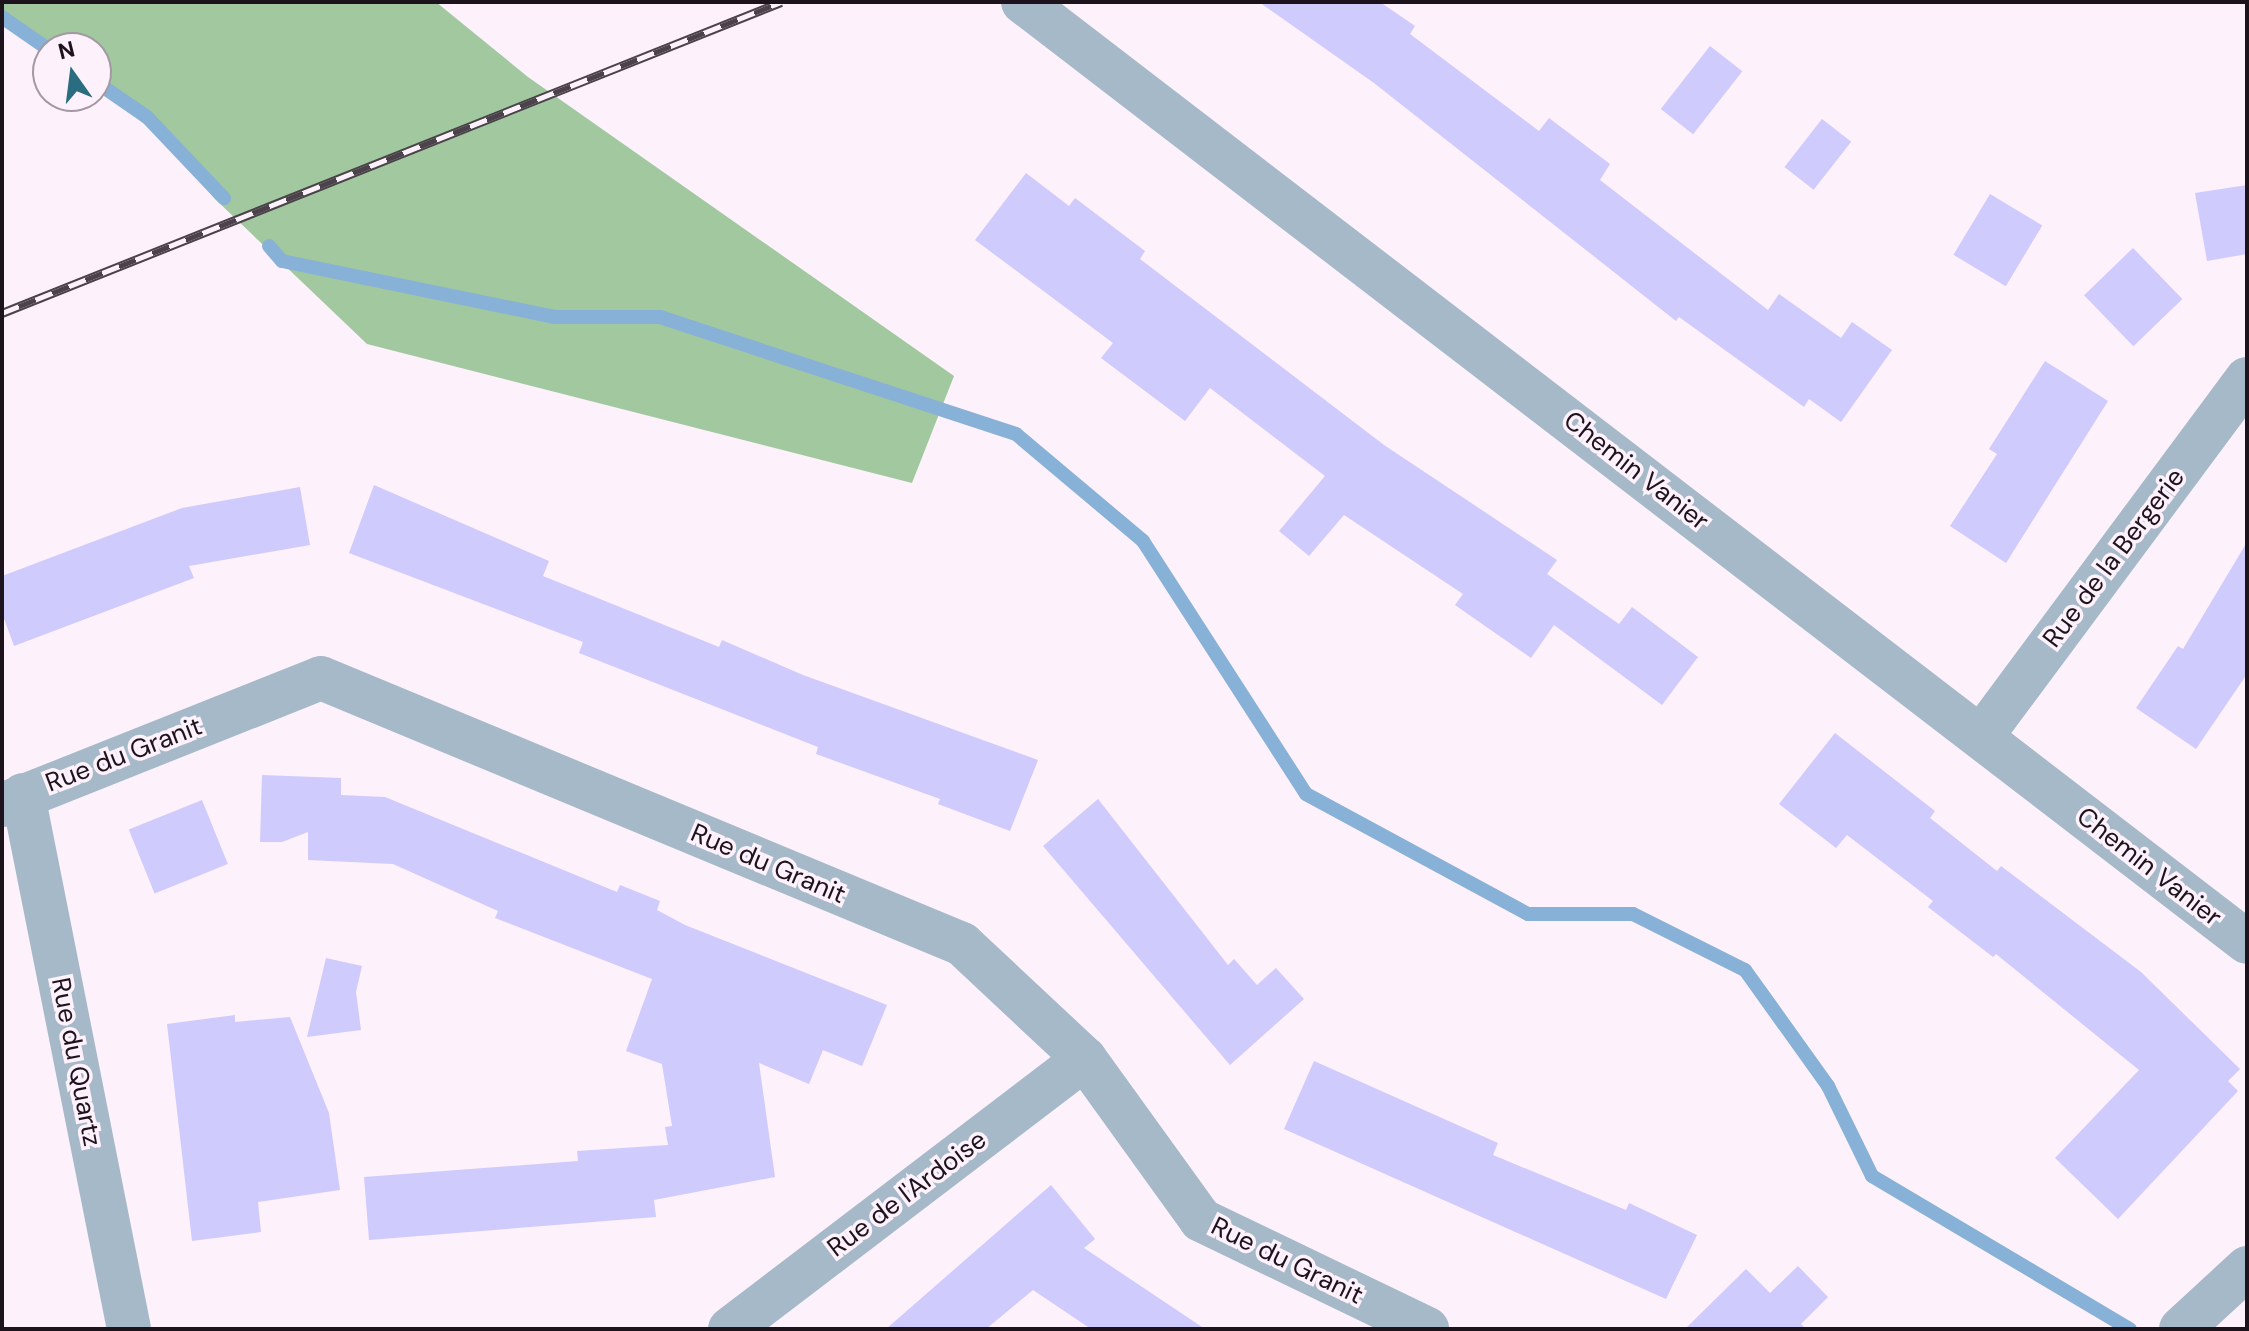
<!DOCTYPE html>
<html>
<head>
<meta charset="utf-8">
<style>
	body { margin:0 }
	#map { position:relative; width:2249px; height:1331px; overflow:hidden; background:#fdf1fc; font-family:"DM Sans",sans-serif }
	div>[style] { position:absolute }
	.forest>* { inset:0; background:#a2c89f }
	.stream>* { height:14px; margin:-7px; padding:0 7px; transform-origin:7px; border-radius:7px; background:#87b1d6 }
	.building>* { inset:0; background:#cfcbfd; transform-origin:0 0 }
	.minor>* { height:44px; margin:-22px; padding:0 22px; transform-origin:22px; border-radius:22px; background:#a5b9c8 }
	.tertiary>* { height:44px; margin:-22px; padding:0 22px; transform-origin:22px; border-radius:22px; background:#a5b9c8 }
	.rail>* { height:9px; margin-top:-4.5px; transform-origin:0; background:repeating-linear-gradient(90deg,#fdf1fc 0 18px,#4c424c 0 36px); box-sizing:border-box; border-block:2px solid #4c424c }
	span { translate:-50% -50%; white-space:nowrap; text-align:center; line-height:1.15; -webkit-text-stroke:7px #fdf1fc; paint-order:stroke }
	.street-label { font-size:26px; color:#1d131d }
	.frame { position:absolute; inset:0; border:4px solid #1d131d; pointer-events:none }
	.north { position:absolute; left:32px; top:32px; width:80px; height:80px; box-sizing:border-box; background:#fdf1fc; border:2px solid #a398a3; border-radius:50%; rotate:346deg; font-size:22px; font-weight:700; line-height:32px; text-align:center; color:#1d131d }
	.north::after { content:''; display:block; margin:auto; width:28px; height:36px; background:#2b6d80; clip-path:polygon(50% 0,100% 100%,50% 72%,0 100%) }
</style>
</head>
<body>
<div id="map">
	<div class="forest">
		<div style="clip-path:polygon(2px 2px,436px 2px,528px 77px,954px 376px,912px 483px,367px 344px,215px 199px,147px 117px,96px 82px,96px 48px,48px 49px,2px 17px)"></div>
	</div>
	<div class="stream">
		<div style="left:2px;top:17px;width:56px;rotate:34.8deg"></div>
		<div style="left:96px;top:82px;width:62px;rotate:34.5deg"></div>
		<div style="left:147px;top:117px;width:112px;rotate:46.5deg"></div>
		<div style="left:269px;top:246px;width:20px;rotate:49deg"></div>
		<div style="left:282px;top:261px;width:279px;rotate:11.6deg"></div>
		<div style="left:555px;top:317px;width:105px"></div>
		<div style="left:660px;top:317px;width:375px;rotate:18.2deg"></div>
		<div style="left:1016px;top:434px;width:166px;rotate:40.1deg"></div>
		<div style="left:1143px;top:541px;width:301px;rotate:57.2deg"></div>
		<div style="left:1306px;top:794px;width:252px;rotate:28.4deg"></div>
		<div style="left:1528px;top:914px;width:105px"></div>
		<div style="left:1633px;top:914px;width:125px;rotate:26.6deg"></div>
		<div style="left:1745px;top:970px;width:143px;rotate:54.4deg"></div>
		<div style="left:1828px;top:1086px;width:100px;rotate:63.9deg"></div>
		<div style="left:1872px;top:1176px;width:300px;rotate:30.7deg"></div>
	</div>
	<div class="building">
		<div style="clip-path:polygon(1259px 2px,1380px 2px,1415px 26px,1410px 34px,1539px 131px,1549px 118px,1610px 164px,1600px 180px,1768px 310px,1779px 294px,1841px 338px,1852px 322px,1892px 350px,1841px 422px,1809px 399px,1804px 407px,1679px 317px,1676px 321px,1374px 83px)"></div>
		<div style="left:1710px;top:46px;width:41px;height:80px;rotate:38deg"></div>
		<div style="left:1822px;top:119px;width:37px;height:61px;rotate:38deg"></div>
		<div style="clip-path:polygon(1026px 173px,1069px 206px,1075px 198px,1145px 251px,1140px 259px,1384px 445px,1557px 560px,1547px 574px,1619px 624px,1632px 607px,1698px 657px,1662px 705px,1554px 625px,1531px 658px,1455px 605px,1463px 594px,1344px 515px,1309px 556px,1279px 531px,1325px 476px,1210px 388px,1185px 421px,1101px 358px,1113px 343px,975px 240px)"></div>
		<div style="clip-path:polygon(2247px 185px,2247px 254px,2207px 261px,2195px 193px)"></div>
		<div style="left:1990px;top:194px;width:61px;height:71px;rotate:31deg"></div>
		<div style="left:2133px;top:248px;width:71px;height:68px;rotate:46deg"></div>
		<div style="clip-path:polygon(2045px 361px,2108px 401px,2006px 563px,1950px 526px,1997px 454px,1989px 449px)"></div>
		<div style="clip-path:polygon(374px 485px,549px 561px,543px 576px,719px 647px,722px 640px,803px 675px,1038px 760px,1010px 831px,938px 804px,940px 799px,816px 754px,818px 747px,579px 653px,583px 642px,349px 553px)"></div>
		<div style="clip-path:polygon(300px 487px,310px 545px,189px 566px,194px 578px,14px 646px,2px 613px,2px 576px,182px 508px)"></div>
		<div style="clip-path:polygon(2247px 542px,2247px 674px,2196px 749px,2136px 708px,2178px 646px,2183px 649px)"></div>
		<div style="clip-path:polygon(1835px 733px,1935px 811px,1930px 818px,1997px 871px,2001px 866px,2141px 972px,2240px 1069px,2228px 1081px,2238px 1091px,2118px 1219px,2055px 1158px,2139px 1070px,1996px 954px,1993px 957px,1928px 907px,1933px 901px,1847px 835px,1836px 848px,1779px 804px)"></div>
		<div style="clip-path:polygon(262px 775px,341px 778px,341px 795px,385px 797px,617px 892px,620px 885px,660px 901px,657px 910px,685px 925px,887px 1005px,862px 1066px,823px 1050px,809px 1084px,759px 1063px,775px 1177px,654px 1200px,656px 1217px,369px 1240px,364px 1177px,578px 1161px,577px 1151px,668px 1145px,665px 1127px,672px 1126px,662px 1064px,626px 1051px,652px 979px,495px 918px,498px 911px,393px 864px,308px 860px,308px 832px,282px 842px,260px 842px)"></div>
		<div style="clip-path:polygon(1098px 799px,1228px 965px,1234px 959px,1257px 985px,1276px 968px,1304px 999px,1230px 1065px,1043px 846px)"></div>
		<div style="left:202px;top:800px;width:69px;height:79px;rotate:68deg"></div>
		<div style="clip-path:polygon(326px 958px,362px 966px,356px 992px,361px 1030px,307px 1037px)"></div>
		<div style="clip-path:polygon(235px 1015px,235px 1022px,290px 1017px,329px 1113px,340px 1190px,258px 1202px,261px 1232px,192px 1241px,167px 1024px)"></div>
		<div style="clip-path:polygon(1314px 1061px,1498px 1143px,1493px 1155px,1626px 1210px,1629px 1203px,1697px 1235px,1666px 1299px,1284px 1129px)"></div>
		<div style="clip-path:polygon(1051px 1185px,1095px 1239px,1084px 1248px,1205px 1329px,1091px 1329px,1033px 1290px,986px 1329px,886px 1329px)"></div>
		<div style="clip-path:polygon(1798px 1266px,1828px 1297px,1801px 1324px,1806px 1329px,1685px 1329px,1746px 1269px,1770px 1293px)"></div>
	</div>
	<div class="minor">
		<div style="left:1981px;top:737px;width:446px;rotate:-53.4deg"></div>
		<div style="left:23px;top:795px;width:544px;rotate:78.77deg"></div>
		<div style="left:2px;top:805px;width:343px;rotate:-21.7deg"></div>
		<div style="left:321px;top:678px;width:694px;rotate:22.54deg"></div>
		<div style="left:962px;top:944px;width:168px;rotate:43.1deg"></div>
		<div style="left:1085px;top:1059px;width:198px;rotate:54.2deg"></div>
		<div style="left:1201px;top:1220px;width:251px;rotate:25.7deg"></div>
		<div style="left:730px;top:1329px;width:446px;rotate:-37.3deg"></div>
	</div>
	<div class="tertiary">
		<div style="left:1023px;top:2px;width:1543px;rotate:37.52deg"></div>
		<div style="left:2181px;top:1329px;width:90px;rotate:-42.7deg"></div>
	</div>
	<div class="rail">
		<div style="left:2px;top:313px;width:839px;rotate:-21.76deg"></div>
	</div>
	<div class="street-label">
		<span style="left:1636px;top:471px;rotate:38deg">Chemin Vanier</span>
		<span style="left:2114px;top:558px;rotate:-53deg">Rue de la Bergerie</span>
		<span style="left:124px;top:755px;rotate:-21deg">Rue du Granit</span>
		<span style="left:768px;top:864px;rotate:23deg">Rue du Granit</span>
		<span style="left:2149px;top:867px;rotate:38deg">Chemin Vanier</span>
		<span style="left:76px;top:1062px;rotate:79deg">Rue du Quartz</span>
		<span style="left:907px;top:1194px;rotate:-37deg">Rue de l'Ardoise</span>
		<span style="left:1287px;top:1261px;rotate:26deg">Rue du Granit</span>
	</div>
	<div class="frame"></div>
	<div class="north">N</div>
</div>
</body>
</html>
